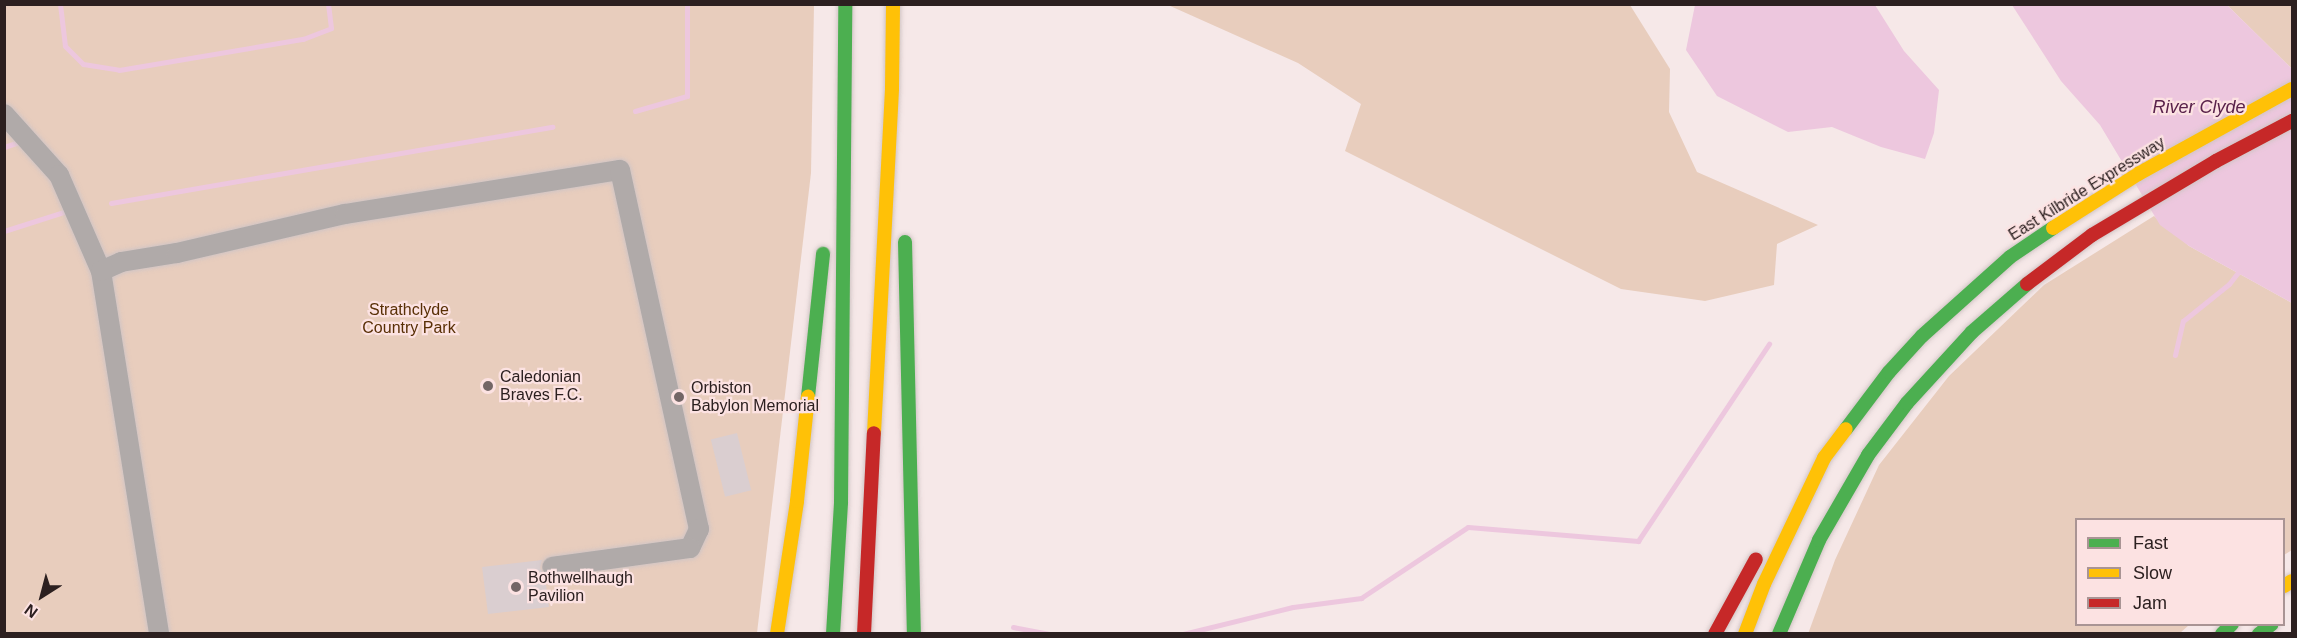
<!DOCTYPE html>
<html>
<head>
<meta charset="utf-8">
<style>
	body { margin:0 }
	#map { position:relative; width:2297px; height:638px; overflow:hidden; background:#f6e8e8; font-family:Arial,sans-serif }
	div>[style] { position:absolute }
	.green>* { inset:0; background:#e8cdbd }
	.water>* { inset:0; background:#edc7de }
	.stream>* { height:5px; margin:-2.5px; padding:0 2.5px; transform-origin:2.5px; border-radius:2.5px; background:#edc7de }
	.building>* { inset:0; background:#daced0; transform-origin:0 0 }
	.roads { filter:drop-shadow(0 0 2px #d1c5c5) drop-shadow(0 0 2px #d1c5c5) }
	.street>* { height:20px; margin:-10px; padding:0 10px; transform-origin:10px; border-radius:10px; background:#b0aaa9 }
	.fast>* { height:14px; margin:-7px; padding:0 7px; transform-origin:7px; border-radius:7px; background:#4caf50 }
	.slow>* { height:14px; margin:-7px; padding:0 7px; transform-origin:7px; border-radius:7px; background:#ffc107 }
	.jam>* { height:14px; margin:-7px; padding:0 7px; transform-origin:7px; border-radius:7px; background:#c62828 }
	.dots>* { width:16px; height:16px; translate:-50% -50%; box-sizing:border-box; border:3px solid #fce2e2; border-radius:50% }
	span { translate:-50% -50%; white-space:nowrap; text-align:center; line-height:1.15; -webkit-text-stroke:4.5px #fce2e2; paint-order:stroke }
	.street-label { font-size:16px; color:#2c2020 }
	.park-label { font-size:16px; color:#582f05 }
	.poi-label { font-size:16px; color:#2c2020 }
	.left { translate:0 -50%; text-align:left }
	.water-label { font-size:18px; color:#5a224b; font-style:italic }
	.frame { position:absolute; inset:0; border:6px solid #2c2020; pointer-events:none }
	.legend { position:absolute; left:2075px; top:518px; width:210px; height:108px; box-sizing:border-box; background:#fce2e2; border:2px solid #a99494; margin:0; padding:8px 10px; list-style:none; font-size:18px; color:#2c2020 }
	.legend li { display:flex; align-items:center; gap:12px; height:30px }
	.legend b { width:30px; border:2px solid #a99494 }
	.north { position:absolute; left:12px; top:566px; width:60px; height:60px; -webkit-text-stroke:4px #fce2e2; paint-order:stroke; rotate:216deg; font-size:16px; font-weight:700; line-height:24px; text-align:center; color:#2c2020 }
	.north::after { content:''; display:block; margin:auto; width:21px; height:27px; background:#2c2020; clip-path:polygon(50% 0,100% 100%,50% 72%,0 100%) }
</style>
</head>
<body>
<div id="map">
	<div class="green">
		<div style="clip-path:polygon(5px 5px,814px 5px,811px 173px,757px 633px,5px 633px)"></div>
		<div style="clip-path:polygon(1168px 5px,1630px 5px,1670px 69px,1669px 112px,1697px 172px,1818px 225px,1777px 244px,1774px 285px,1705px 301px,1621px 289px,1345px 151px,1361px 104px,1298px 63px)"></div>
		<div style="clip-path:polygon(2227px 5px,2292px 5px,2292px 69px)"></div>
		<div style="clip-path:polygon(2154px 216px,2189px 246px,2292px 303px,2292px 550px,2284px 555px,2284px 520px,2076px 520px,2076px 624px,2189px 625px,2180px 633px,1808px 634px,1835px 560px,1879px 465px,1949px 376px,2044px 285px)"></div>
	</div>
	<div class="water">
		<div style="clip-path:polygon(1695px 5px,1875px 5px,1904px 51px,1939px 90px,1934px 133px,1925px 159px,1881px 147px,1832px 127px,1788px 132px,1717px 96px,1686px 50px)"></div>
		<div style="clip-path:polygon(2012px 5px,2227px 5px,2292px 69px,2292px 303px,2189px 246px,2160px 225px,2100px 125px,2061px 81px)"></div>
	</div>
	<div class="stream">
		<div style="left:60px;top:4px;width:42px;rotate:83.2deg"></div>
		<div style="left:65px;top:46px;width:25px;rotate:45deg"></div>
		<div style="left:83px;top:64px;width:36px;rotate:9deg"></div>
		<div style="left:119px;top:70px;width:187px;rotate:-9.6deg"></div>
		<div style="left:303px;top:39px;width:30px;rotate:-21deg"></div>
		<div style="left:331px;top:28px;width:24px;rotate:-97deg"></div>
		<div style="left:635px;top:111px;width:54px;rotate:-16.1deg"></div>
		<div style="left:687px;top:96px;width:92px;rotate:-90deg"></div>
		<div style="left:4px;top:147px;width:13px;rotate:-18deg"></div>
		<div style="left:111px;top:203px;width:448px;rotate:-9.8deg"></div>
		<div style="left:4px;top:231px;width:63px;rotate:-17.6deg"></div>
		<div style="left:2175px;top:355px;width:35px;rotate:-77deg"></div>
		<div style="left:2183px;top:321px;width:59px;rotate:-38.8deg"></div>
		<div style="left:2229px;top:284px;width:18px;rotate:-52deg"></div>
		<div style="left:1013px;top:627px;width:37px;rotate:11deg"></div>
		<div style="left:1183px;top:634px;width:113px;rotate:-13.8deg"></div>
		<div style="left:1293px;top:607px;width:69px;rotate:-7.5deg"></div>
		<div style="left:1361px;top:598px;width:128px;rotate:-33.6deg"></div>
		<div style="left:1468px;top:527px;width:171px;rotate:4.7deg"></div>
		<div style="left:1638px;top:541px;width:237px;rotate:-56.4deg"></div>
	</div>
	<div class="building">
		<div style="left:737px;top:433px;width:59px;height:27px;rotate:76deg"></div>
		<div style="clip-path:polygon(542px 560px,540px 568px,545px 577px,549px 607px,488px 614px,482px 567px)"></div>
	</div>
	<div class="roads">
		<div class="street">
			<div style="left:4px;top:114px;width:82px;rotate:48deg"></div>
			<div style="left:59px;top:175px;width:105px;rotate:66.4deg"></div>
			<div style="left:101px;top:271px;width:368px;rotate:80.9deg"></div>
			<div style="left:101px;top:271px;width:22px;rotate:-24deg"></div>
			<div style="left:121px;top:262px;width:57px;rotate:-9.1deg"></div>
			<div style="left:177px;top:253px;width:172px;rotate:-13.1deg"></div>
			<div style="left:345px;top:214px;width:278px;rotate:-9.1deg"></div>
			<div style="left:620px;top:170px;width:368px;rotate:77.6deg"></div>
			<div style="left:699px;top:529px;width:21px;rotate:115deg"></div>
			<div style="left:690px;top:548px;width:139px;rotate:172.2deg"></div>
		</div>
		<div class="fast">
			<div style="left:905px;top:242px;width:392px;rotate:88.7deg"></div>
			<div style="left:808px;top:397px;width:144px;rotate:-84deg"></div>
			<div style="left:1846px;top:429px;width:71px;rotate:-53deg"></div>
			<div style="left:1889px;top:372px;width:49px;rotate:-47.5deg"></div>
			<div style="left:1922px;top:336px;width:118px;rotate:-41.9deg"></div>
			<div style="left:2010px;top:257px;width:52px;rotate:-34deg"></div>
			<div style="left:833px;top:634px;width:132px;rotate:-86.5deg"></div>
			<div style="left:841px;top:502px;width:498px;rotate:-89.5deg"></div>
			<div style="left:1779px;top:634px;width:102px;rotate:-66.9deg"></div>
			<div style="left:1819px;top:540px;width:98px;rotate:-60deg"></div>
			<div style="left:1868px;top:455px;width:65px;rotate:-53.1deg"></div>
			<div style="left:1907px;top:403px;width:96px;rotate:-47.5deg"></div>
			<div style="left:1972px;top:332px;width:73px;rotate:-41.1deg"></div>
			<div style="left:2222px;top:634px;width:14px;rotate:-45deg"></div>
			<div style="left:2259px;top:634px;width:16px;rotate:-38deg"></div>
		</div>
		<div class="slow">
			<div style="left:2053px;top:228px;width:101px;rotate:-32.4deg"></div>
			<div style="left:2138px;top:174px;width:176px;rotate:-28.9deg"></div>
			<div style="left:874px;top:433px;width:345px;rotate:-87deg"></div>
			<div style="left:892px;top:88px;width:84px;rotate:-89.3deg"></div>
			<div style="left:2284px;top:586px;width:9px;rotate:-32deg"></div>
			<div style="left:777px;top:634px;width:134px;rotate:-81.4deg"></div>
			<div style="left:797px;top:501px;width:105px;rotate:-84deg"></div>
			<div style="left:1745px;top:634px;width:53px;rotate:-69.2deg"></div>
			<div style="left:1764px;top:584px;width:140px;rotate:-64.5deg"></div>
			<div style="left:1824px;top:458px;width:36px;rotate:-53deg"></div>
		</div>
		<div class="jam">
			<div style="left:2027px;top:284px;width:81px;rotate:-37deg"></div>
			<div style="left:2092px;top:235px;width:144px;rotate:-30.8deg"></div>
			<div style="left:2216px;top:161px;width:86px;rotate:-27.8deg"></div>
			<div style="left:864px;top:634px;width:201px;rotate:-87.2deg"></div>
			<div style="left:1715px;top:634px;width:85px;rotate:-61.3deg"></div>
		</div>
	</div>
	<div class="dots">
		<div style="left:488px;top:386px;background:#736666"></div>
		<div style="left:679px;top:397px;background:#736666"></div>
		<div style="left:516px;top:587px;background:#736666"></div>
	</div>
	<div class="street-label">
		<span style="left:2087px;top:189px;rotate:-32deg">East Kilbride Expressway</span>
	</div>
	<div class="park-label">
		<span style="left:409px;top:319px">Strathclyde<br>Country Park</span>
	</div>
	<div class="poi-label">
		<span class="left" style="left:500px;top:386px">Caledonian<br>Braves F.C.</span>
		<span class="left" style="left:691px;top:397px">Orbiston<br>Babylon Memorial</span>
		<span class="left" style="left:528px;top:587px">Bothwellhaugh<br>Pavilion</span>
	</div>
	<div class="water-label">
		<span style="left:2199px;top:107px">River Clyde</span>
	</div>
	<div class="frame"></div>
	<ul class="legend">
	<li><b style="height:8px;background:#4caf50"></b>Fast</li>
	<li><b style="height:8px;background:#ffc107"></b>Slow</li>
	<li><b style="height:8px;background:#c62828"></b>Jam</li>
	</ul>
	<div class="north">N</div>
</div>
</body>
</html>
